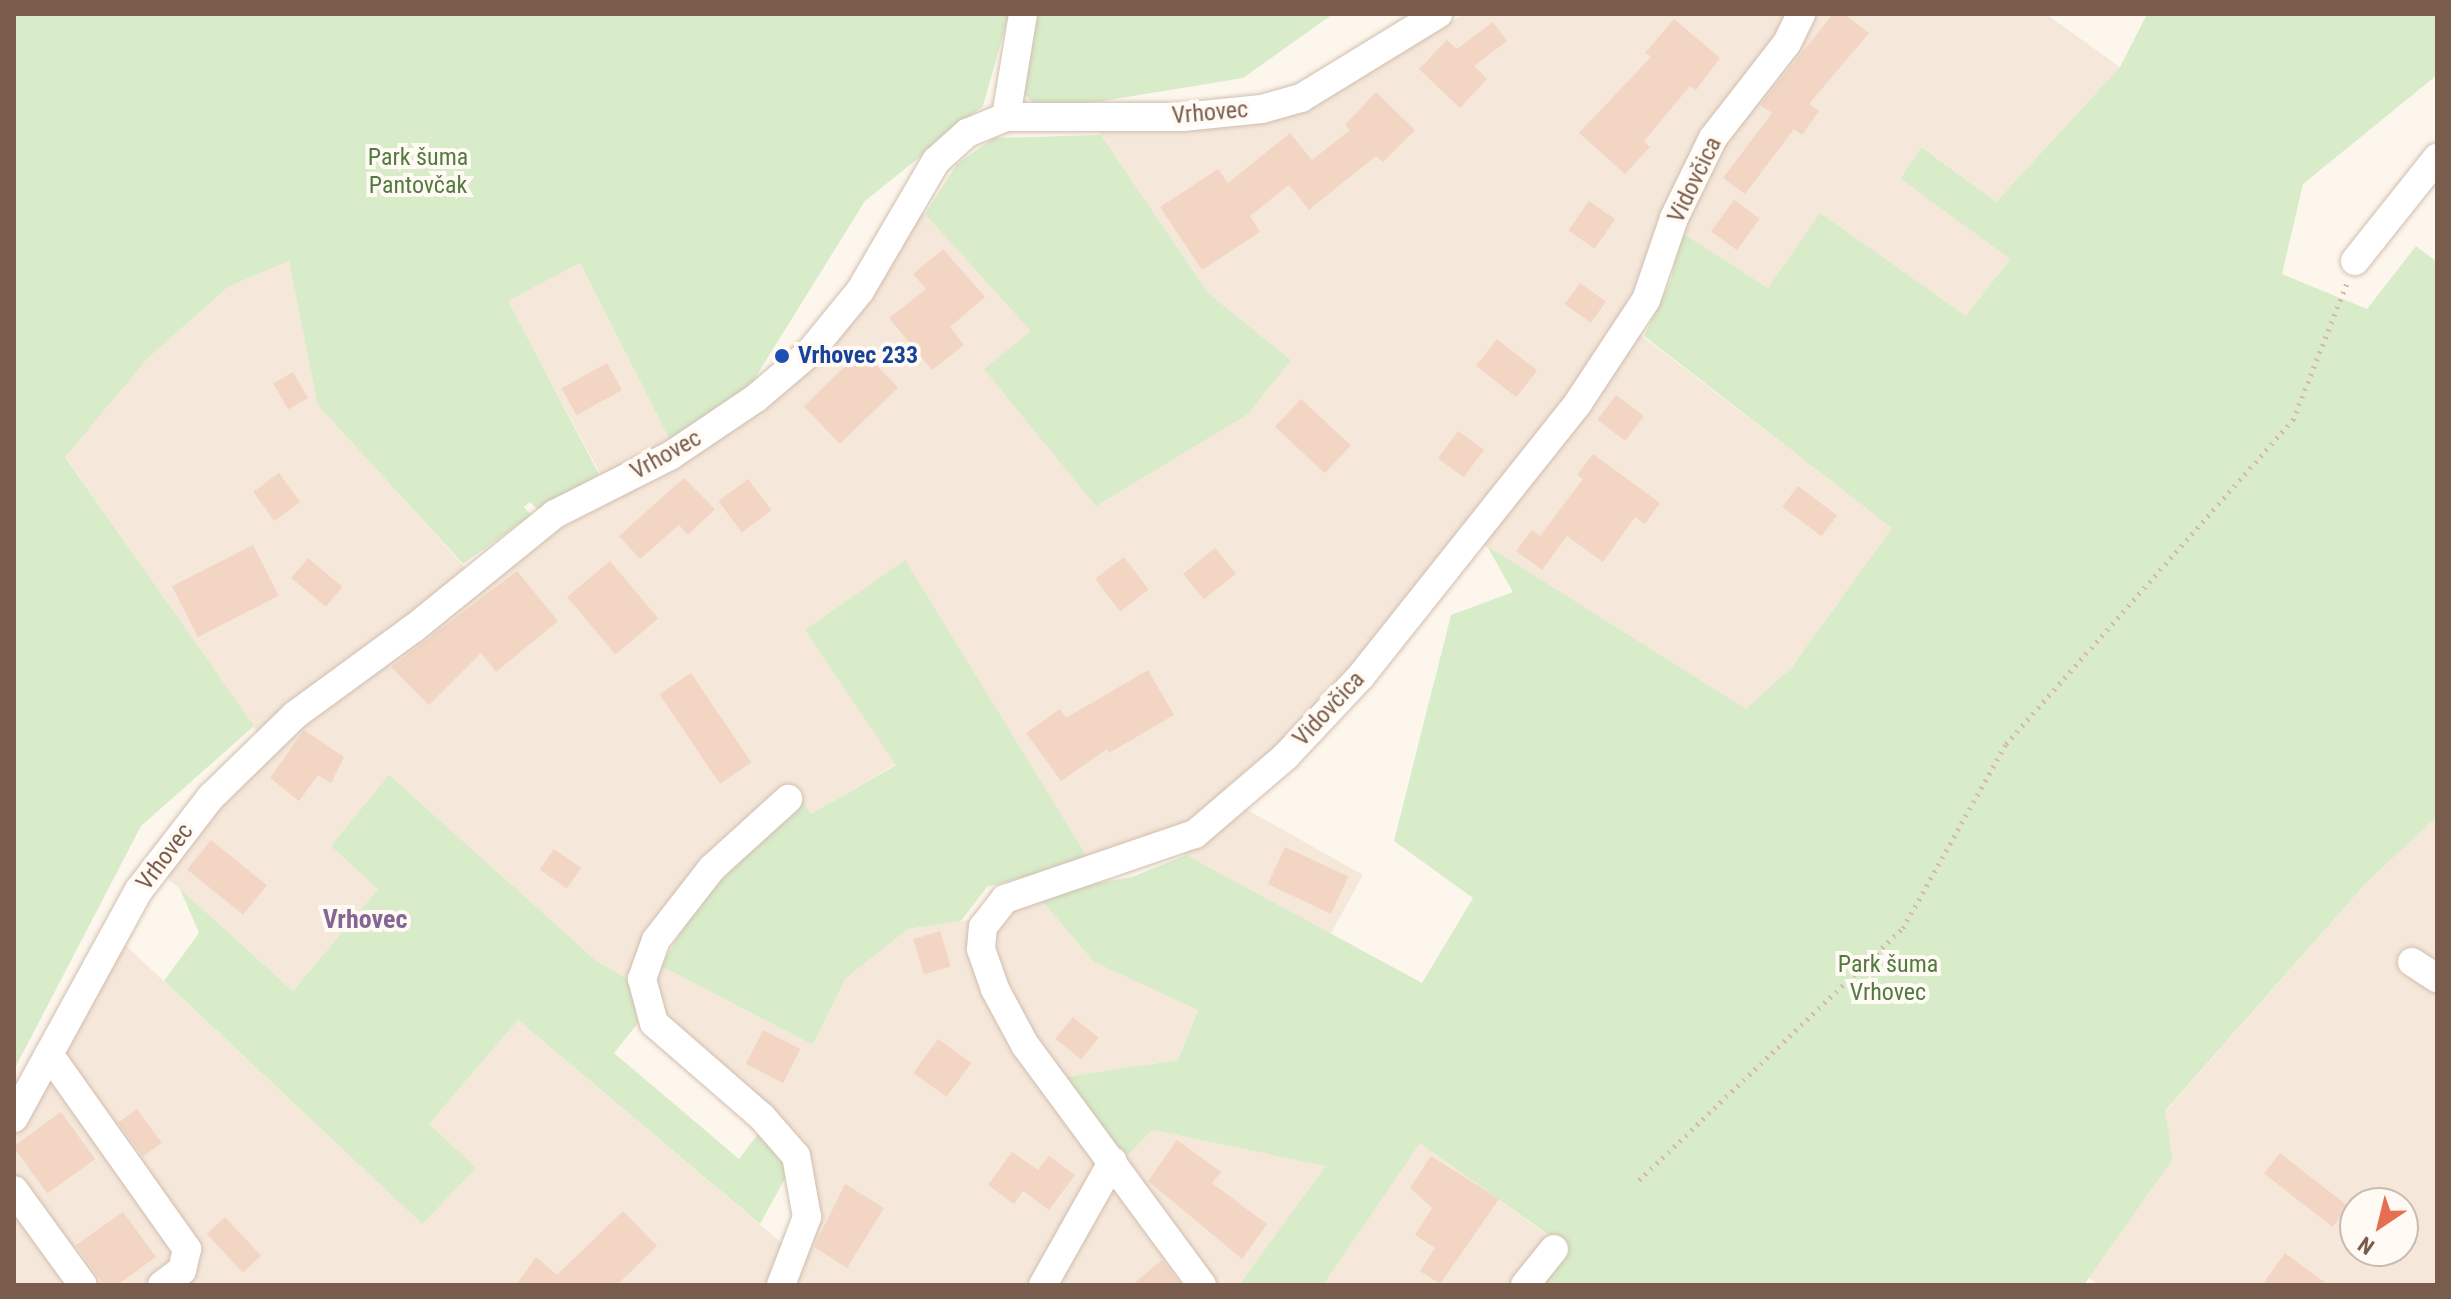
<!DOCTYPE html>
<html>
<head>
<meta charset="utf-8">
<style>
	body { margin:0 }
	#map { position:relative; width:2451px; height:1299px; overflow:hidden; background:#fdf6ec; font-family:"Roboto Condensed",sans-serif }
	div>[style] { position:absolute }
	.residential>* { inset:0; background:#f5e8da }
	.green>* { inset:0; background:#d8ecc9 }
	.building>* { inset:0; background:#f3d5c3; transform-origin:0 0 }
	.path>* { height:5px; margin-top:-2.5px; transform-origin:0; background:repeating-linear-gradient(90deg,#d9b8a5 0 2px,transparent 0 8px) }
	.roads { filter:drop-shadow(0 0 2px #d1beb0) drop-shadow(0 0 2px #d1beb0) }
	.minor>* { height:28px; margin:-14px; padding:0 14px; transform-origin:14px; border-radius:14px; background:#fff }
	.dots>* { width:22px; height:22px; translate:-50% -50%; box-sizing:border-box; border:4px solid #fffaf3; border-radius:50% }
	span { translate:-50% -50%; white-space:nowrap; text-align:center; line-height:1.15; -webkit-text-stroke:8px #fffaf3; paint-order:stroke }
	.street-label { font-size:24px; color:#7a5c4d }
	.park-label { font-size:24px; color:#537a41 }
	.transit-label { font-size:24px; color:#164399; font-weight:700 }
	.left { translate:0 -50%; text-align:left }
	.neighbourhood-label { font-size:26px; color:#846695; font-weight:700 }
	.frame { position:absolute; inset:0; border:16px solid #7a5c4d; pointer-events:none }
	.north { position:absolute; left:2339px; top:1187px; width:80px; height:80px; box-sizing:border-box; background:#fffaf3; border:2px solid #cabbb1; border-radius:50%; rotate:215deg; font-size:22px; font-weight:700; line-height:32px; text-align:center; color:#7a5c4d }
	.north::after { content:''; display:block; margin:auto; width:28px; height:36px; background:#e76f51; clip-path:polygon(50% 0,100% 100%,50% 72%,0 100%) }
</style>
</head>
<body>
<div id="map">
	<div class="residential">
		<div style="clip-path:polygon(1464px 14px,2046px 14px,2120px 67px,1996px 202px,1923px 147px,1900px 177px,2010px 259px,1966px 316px,1820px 214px,1768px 288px,1681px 232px,1633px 297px,1621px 320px,1893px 528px,1792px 667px,1746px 710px,1465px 533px,1343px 680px,1230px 800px,1363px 875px,1329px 937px,1158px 839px,1089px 860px,805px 630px,896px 764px,811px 814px,792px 787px,631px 981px,595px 960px,378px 889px,293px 991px,161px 872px,266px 745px,65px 456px,148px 358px,228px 287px,289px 261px,319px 405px,479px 583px,609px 490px,507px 301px,580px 263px,672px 444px,774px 398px,918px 206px,1032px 331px,985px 369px,1291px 360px,1208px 293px,1097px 129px,1180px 132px,1256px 122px,1353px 81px)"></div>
		<div style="clip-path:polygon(evenodd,2437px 817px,2437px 1285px,2099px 1285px,2089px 1278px,2173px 1159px,2165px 1112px,2367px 882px,2437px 817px,2355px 1203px,2403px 1203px,2403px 1251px,2355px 1251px,2355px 1203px)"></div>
		<div style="clip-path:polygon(1036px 894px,1094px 962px,1198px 1009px,1178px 1060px,1064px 1077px,1123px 1160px,1152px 1130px,1327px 1166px,1239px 1285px,14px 1285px,14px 1137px,121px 941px,422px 1224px,429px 1124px,518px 1020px,802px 1260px,809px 1170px,662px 1014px,653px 992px,655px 963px,813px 1045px,845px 979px,908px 929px,1001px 915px)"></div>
		<div style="clip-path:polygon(1420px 1142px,1551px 1238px,1520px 1285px,1323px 1285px)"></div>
	</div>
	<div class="green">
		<div style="clip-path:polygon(14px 14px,1009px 14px,983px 106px,865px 201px,750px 386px,672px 444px,580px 263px,508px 301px,599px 474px,538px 510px,530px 502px,524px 507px,531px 515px,463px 564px,318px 405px,289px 261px,228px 287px,148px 358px,65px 457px,254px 726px,141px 826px,14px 1070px)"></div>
		<div style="clip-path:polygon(1033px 14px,1333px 14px,1243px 78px,1066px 107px,1036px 105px,1021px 92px)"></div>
		<div style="clip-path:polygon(2147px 14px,2437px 14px,2437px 75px,2303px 184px,2282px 274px,2367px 309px,2416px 246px,2437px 262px,2437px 817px,2367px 882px,2165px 1111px,2173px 1159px,2084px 1285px,1537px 1285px,1568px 1249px,1420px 1143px,1323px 1285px,1239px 1285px,1326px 1166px,1152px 1130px,1123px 1160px,1064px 1077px,1178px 1060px,1198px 1010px,1094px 962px,1036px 894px,1132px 877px,1186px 855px,1422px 983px,1473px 898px,1394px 841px,1451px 615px,1513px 592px,1487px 546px,1746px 709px,1792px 667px,1892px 528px,1644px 336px,1671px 280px,1681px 232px,1768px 288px,1820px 213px,1966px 316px,2010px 259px,1900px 178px,1922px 147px,1996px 202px,2120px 67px)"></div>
		<div style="clip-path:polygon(1101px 135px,1208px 293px,1291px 360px,1248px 414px,1096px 506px,984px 369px,1031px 331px,925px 214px,957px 164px,994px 138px)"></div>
		<div style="clip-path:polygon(905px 560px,1089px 860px,987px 887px,961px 921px,908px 929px,845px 979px,813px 1045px,661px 966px,697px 904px,802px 801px,811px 814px,896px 765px,805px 630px)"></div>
		<div style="clip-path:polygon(389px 775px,595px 960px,631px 981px,638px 1023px,614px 1053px,739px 1159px,761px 1130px,786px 1160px,788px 1173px,760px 1224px,518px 1020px,429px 1124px,476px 1168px,422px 1224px,164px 981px,199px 933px,180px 889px,293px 991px,378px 889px,331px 846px)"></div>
	</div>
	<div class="building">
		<div style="clip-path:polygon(1833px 14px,1844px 14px,1869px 33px,1809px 104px,1819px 111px,1802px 135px,1794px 129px,1745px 194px,1723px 178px,1772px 113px,1760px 105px)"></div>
		<div style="clip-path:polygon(1674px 19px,1720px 58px,1696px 90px,1690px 86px,1644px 141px,1650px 147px,1625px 174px,1579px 133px,1651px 57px,1645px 53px)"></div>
		<div style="clip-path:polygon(1493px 22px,1507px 41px,1474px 66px,1487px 79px,1460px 108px,1419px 69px,1447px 40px,1457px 49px)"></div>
		<div style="clip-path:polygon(1376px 92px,1415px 130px,1383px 162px,1376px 156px,1309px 210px,1289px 185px,1250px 216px,1260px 232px,1202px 270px,1160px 207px,1218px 169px,1228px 183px,1290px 133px,1312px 160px,1350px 130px,1345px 125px)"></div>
		<div style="left:1734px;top:200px;width:32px;height:39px;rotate:36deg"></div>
		<div style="left:1589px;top:201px;width:32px;height:36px;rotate:35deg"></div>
		<div style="clip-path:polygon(943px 249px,985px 297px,950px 327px,964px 345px,932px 370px,889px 318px,926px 289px,913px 274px)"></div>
		<div style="left:1580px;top:283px;width:32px;height:26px;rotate:36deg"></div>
		<div style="left:1497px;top:339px;width:51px;height:34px;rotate:38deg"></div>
		<div style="left:862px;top:350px;width:52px;height:81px;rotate:46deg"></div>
		<div style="left:607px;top:363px;width:31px;height:52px;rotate:61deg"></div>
		<div style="left:293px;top:372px;width:30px;height:23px;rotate:60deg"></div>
		<div style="left:1616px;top:395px;width:35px;height:31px;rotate:37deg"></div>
		<div style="left:1301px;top:399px;width:68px;height:38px;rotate:43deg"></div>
		<div style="left:1458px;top:431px;width:32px;height:34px;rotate:36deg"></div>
		<div style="clip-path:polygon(1593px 454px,1660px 503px,1645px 524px,1635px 517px,1603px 562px,1567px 536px,1542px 570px,1516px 551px,1532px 530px,1540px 536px,1583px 479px,1577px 475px)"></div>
		<div style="left:279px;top:473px;width:36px;height:32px;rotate:54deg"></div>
		<div style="clip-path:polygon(684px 478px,715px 509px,688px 535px,679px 525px,640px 559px,619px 536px)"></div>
		<div style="left:748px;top:479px;width:39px;height:37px;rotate:53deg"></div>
		<div style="left:1798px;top:486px;width:49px;height:26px;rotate:37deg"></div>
		<div style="left:253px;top:545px;width:57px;height:91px;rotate:63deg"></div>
		<div style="left:1215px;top:548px;width:33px;height:41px;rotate:51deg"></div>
		<div style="left:1124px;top:557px;width:41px;height:36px;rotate:53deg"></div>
		<div style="left:308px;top:558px;width:45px;height:26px;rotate:40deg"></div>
		<div style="left:610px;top:561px;width:75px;height:56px;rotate:50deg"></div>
		<div style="clip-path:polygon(517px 571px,558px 621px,496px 672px,481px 653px,429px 705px,391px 667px)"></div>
		<div style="clip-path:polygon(1148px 670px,1174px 715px,1109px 753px,1107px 749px,1061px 781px,1026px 733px,1060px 709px,1066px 718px)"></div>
		<div style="left:691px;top:673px;width:108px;height:38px;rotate:56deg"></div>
		<div style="clip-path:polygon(304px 730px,344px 757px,331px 783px,318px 775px,299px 801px,270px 778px)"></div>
		<div style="left:211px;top:840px;width:72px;height:38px;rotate:39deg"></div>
		<div style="left:1285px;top:847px;width:70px;height:41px;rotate:25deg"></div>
		<div style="left:554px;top:849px;width:33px;height:25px;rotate:35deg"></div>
		<div style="left:940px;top:931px;width:37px;height:28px;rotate:73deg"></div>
		<div style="left:1073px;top:1017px;width:33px;height:28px;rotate:39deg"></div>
		<div style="left:763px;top:1030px;width:42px;height:38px;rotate:27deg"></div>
		<div style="left:938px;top:1039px;width:41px;height:42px;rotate:36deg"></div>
		<div style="left:137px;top:1109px;width:42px;height:23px;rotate:54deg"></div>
		<div style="left:61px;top:1112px;width:58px;height:59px;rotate:54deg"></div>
		<div style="clip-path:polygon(1177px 1140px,1221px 1172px,1212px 1183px,1267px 1224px,1242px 1259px,1148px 1181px)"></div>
		<div style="clip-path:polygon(1012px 1152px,1038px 1170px,1049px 1156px,1075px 1175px,1049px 1210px,1023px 1191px,1014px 1204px,988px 1185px)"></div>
		<div style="left:2280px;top:1153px;width:87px;height:26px;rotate:38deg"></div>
		<div style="clip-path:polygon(1431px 1156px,1499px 1199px,1440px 1284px,1420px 1271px,1435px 1248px,1415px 1235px,1432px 1208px,1410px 1188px)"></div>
		<div style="clip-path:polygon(845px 1184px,884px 1208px,847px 1268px,814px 1247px)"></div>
		<div style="clip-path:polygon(623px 1211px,657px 1246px,617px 1285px,516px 1285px,536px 1257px,557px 1275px)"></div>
		<div style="clip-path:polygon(123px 1212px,156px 1257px,117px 1285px,104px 1285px,76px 1245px)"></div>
		<div style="left:225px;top:1217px;width:53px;height:25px;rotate:47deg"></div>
		<div style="clip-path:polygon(2285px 1253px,2328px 1285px,2262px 1285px)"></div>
		<div style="clip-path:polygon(1162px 1260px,1181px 1285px,1132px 1285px)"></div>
	</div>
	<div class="path">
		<div style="left:1639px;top:1180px;width:365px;rotate:-43.7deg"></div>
		<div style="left:1903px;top:928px;width:211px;rotate:-60.8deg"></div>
		<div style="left:2006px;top:744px;width:433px;rotate:-48.5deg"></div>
		<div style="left:2293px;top:420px;width:147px;rotate:-68.5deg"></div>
	</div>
	<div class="roads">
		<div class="minor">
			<div style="left:1006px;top:117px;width:104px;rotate:-80.6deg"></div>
			<div style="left:2355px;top:261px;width:132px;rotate:-51.5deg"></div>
			<div style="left:2412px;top:962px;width:30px;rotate:33deg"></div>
			<div style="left:49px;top:1054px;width:239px;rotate:54.7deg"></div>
			<div style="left:187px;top:1249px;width:22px;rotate:103deg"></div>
			<div style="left:182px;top:1270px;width:25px;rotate:143deg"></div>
			<div style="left:14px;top:1118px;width:260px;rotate:-61.3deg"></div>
			<div style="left:139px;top:890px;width:118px;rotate:-52.3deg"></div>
			<div style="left:211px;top:797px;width:117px;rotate:-44.3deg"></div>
			<div style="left:295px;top:715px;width:147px;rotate:-36.2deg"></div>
			<div style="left:414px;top:628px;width:181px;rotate:-39deg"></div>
			<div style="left:555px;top:514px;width:129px;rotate:-26.8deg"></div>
			<div style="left:670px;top:456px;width:104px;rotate:-34deg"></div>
			<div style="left:756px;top:398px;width:71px;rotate:-40.4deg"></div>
			<div style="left:810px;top:352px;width:79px;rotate:-50.7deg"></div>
			<div style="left:860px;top:291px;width:151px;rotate:-59.7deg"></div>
			<div style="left:936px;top:161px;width:42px;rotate:-42.1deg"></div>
			<div style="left:967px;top:133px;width:42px;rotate:-22.3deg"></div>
			<div style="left:1006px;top:117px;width:177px"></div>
			<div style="left:1183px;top:117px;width:79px;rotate:-5.8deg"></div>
			<div style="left:1262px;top:109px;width:41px;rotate:-15.8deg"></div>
			<div style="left:1301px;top:98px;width:161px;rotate:-31.5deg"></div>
			<div style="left:14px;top:1190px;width:117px;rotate:54deg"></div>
			<div style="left:781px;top:1285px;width:73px;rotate:-69.1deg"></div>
			<div style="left:807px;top:1217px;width:62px;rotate:-100.2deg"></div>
			<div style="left:796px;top:1156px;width:52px;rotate:-131.1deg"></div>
			<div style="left:762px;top:1117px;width:143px;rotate:-139deg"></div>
			<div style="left:654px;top:1023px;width:46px;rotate:-105.3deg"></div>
			<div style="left:642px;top:979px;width:41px;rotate:-70.3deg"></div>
			<div style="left:656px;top:940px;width:91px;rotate:-52.1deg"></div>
			<div style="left:712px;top:868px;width:103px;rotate:-42.2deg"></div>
			<div style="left:1043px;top:1285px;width:142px;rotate:-60.6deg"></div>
			<div style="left:1202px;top:1285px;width:298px;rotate:-126.4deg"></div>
			<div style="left:1025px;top:1045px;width:64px;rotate:-118.2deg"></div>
			<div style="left:995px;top:989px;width:42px;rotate:-109.3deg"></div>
			<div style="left:981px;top:949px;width:22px;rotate:-85deg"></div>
			<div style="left:983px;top:927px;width:36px;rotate:-52deg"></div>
			<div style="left:1005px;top:899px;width:201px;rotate:-18.9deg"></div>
			<div style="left:1195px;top:834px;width:120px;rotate:-40.6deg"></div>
			<div style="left:1286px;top:756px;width:110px;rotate:-46.8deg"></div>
			<div style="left:1361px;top:676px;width:349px;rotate:-51.5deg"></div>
			<div style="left:1578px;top:403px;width:123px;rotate:-56.6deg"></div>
			<div style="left:1646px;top:300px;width:87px;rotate:-71.1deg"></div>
			<div style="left:1674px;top:218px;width:89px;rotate:-64deg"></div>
			<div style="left:1713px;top:138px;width:120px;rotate:-52.1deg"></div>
			<div style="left:1787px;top:43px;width:32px;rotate:-64deg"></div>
			<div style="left:1525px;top:1285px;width:46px;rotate:-51.1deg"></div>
		</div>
	</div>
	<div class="dots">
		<div style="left:782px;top:356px;background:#1a4fb4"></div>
	</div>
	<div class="street-label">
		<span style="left:1210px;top:113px;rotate:-5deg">Vrhovec</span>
		<span style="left:1695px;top:180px;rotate:-64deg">Vidovčica</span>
		<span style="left:666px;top:455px;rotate:-29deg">Vrhovec</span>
		<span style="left:1329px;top:709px;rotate:-47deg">Vidovčica</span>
		<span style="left:165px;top:857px;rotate:-53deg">Vrhovec</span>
	</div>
	<div class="park-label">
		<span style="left:418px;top:172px">Park šuma<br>Pantovčak</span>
		<span style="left:1888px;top:979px">Park šuma<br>Vrhovec</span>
	</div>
	<div class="transit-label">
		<span class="left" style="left:798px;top:356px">Vrhovec 233</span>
	</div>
	<div class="neighbourhood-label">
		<span style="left:365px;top:920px">Vrhovec</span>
	</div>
	<div class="frame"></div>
	<div class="north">N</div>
</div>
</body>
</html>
